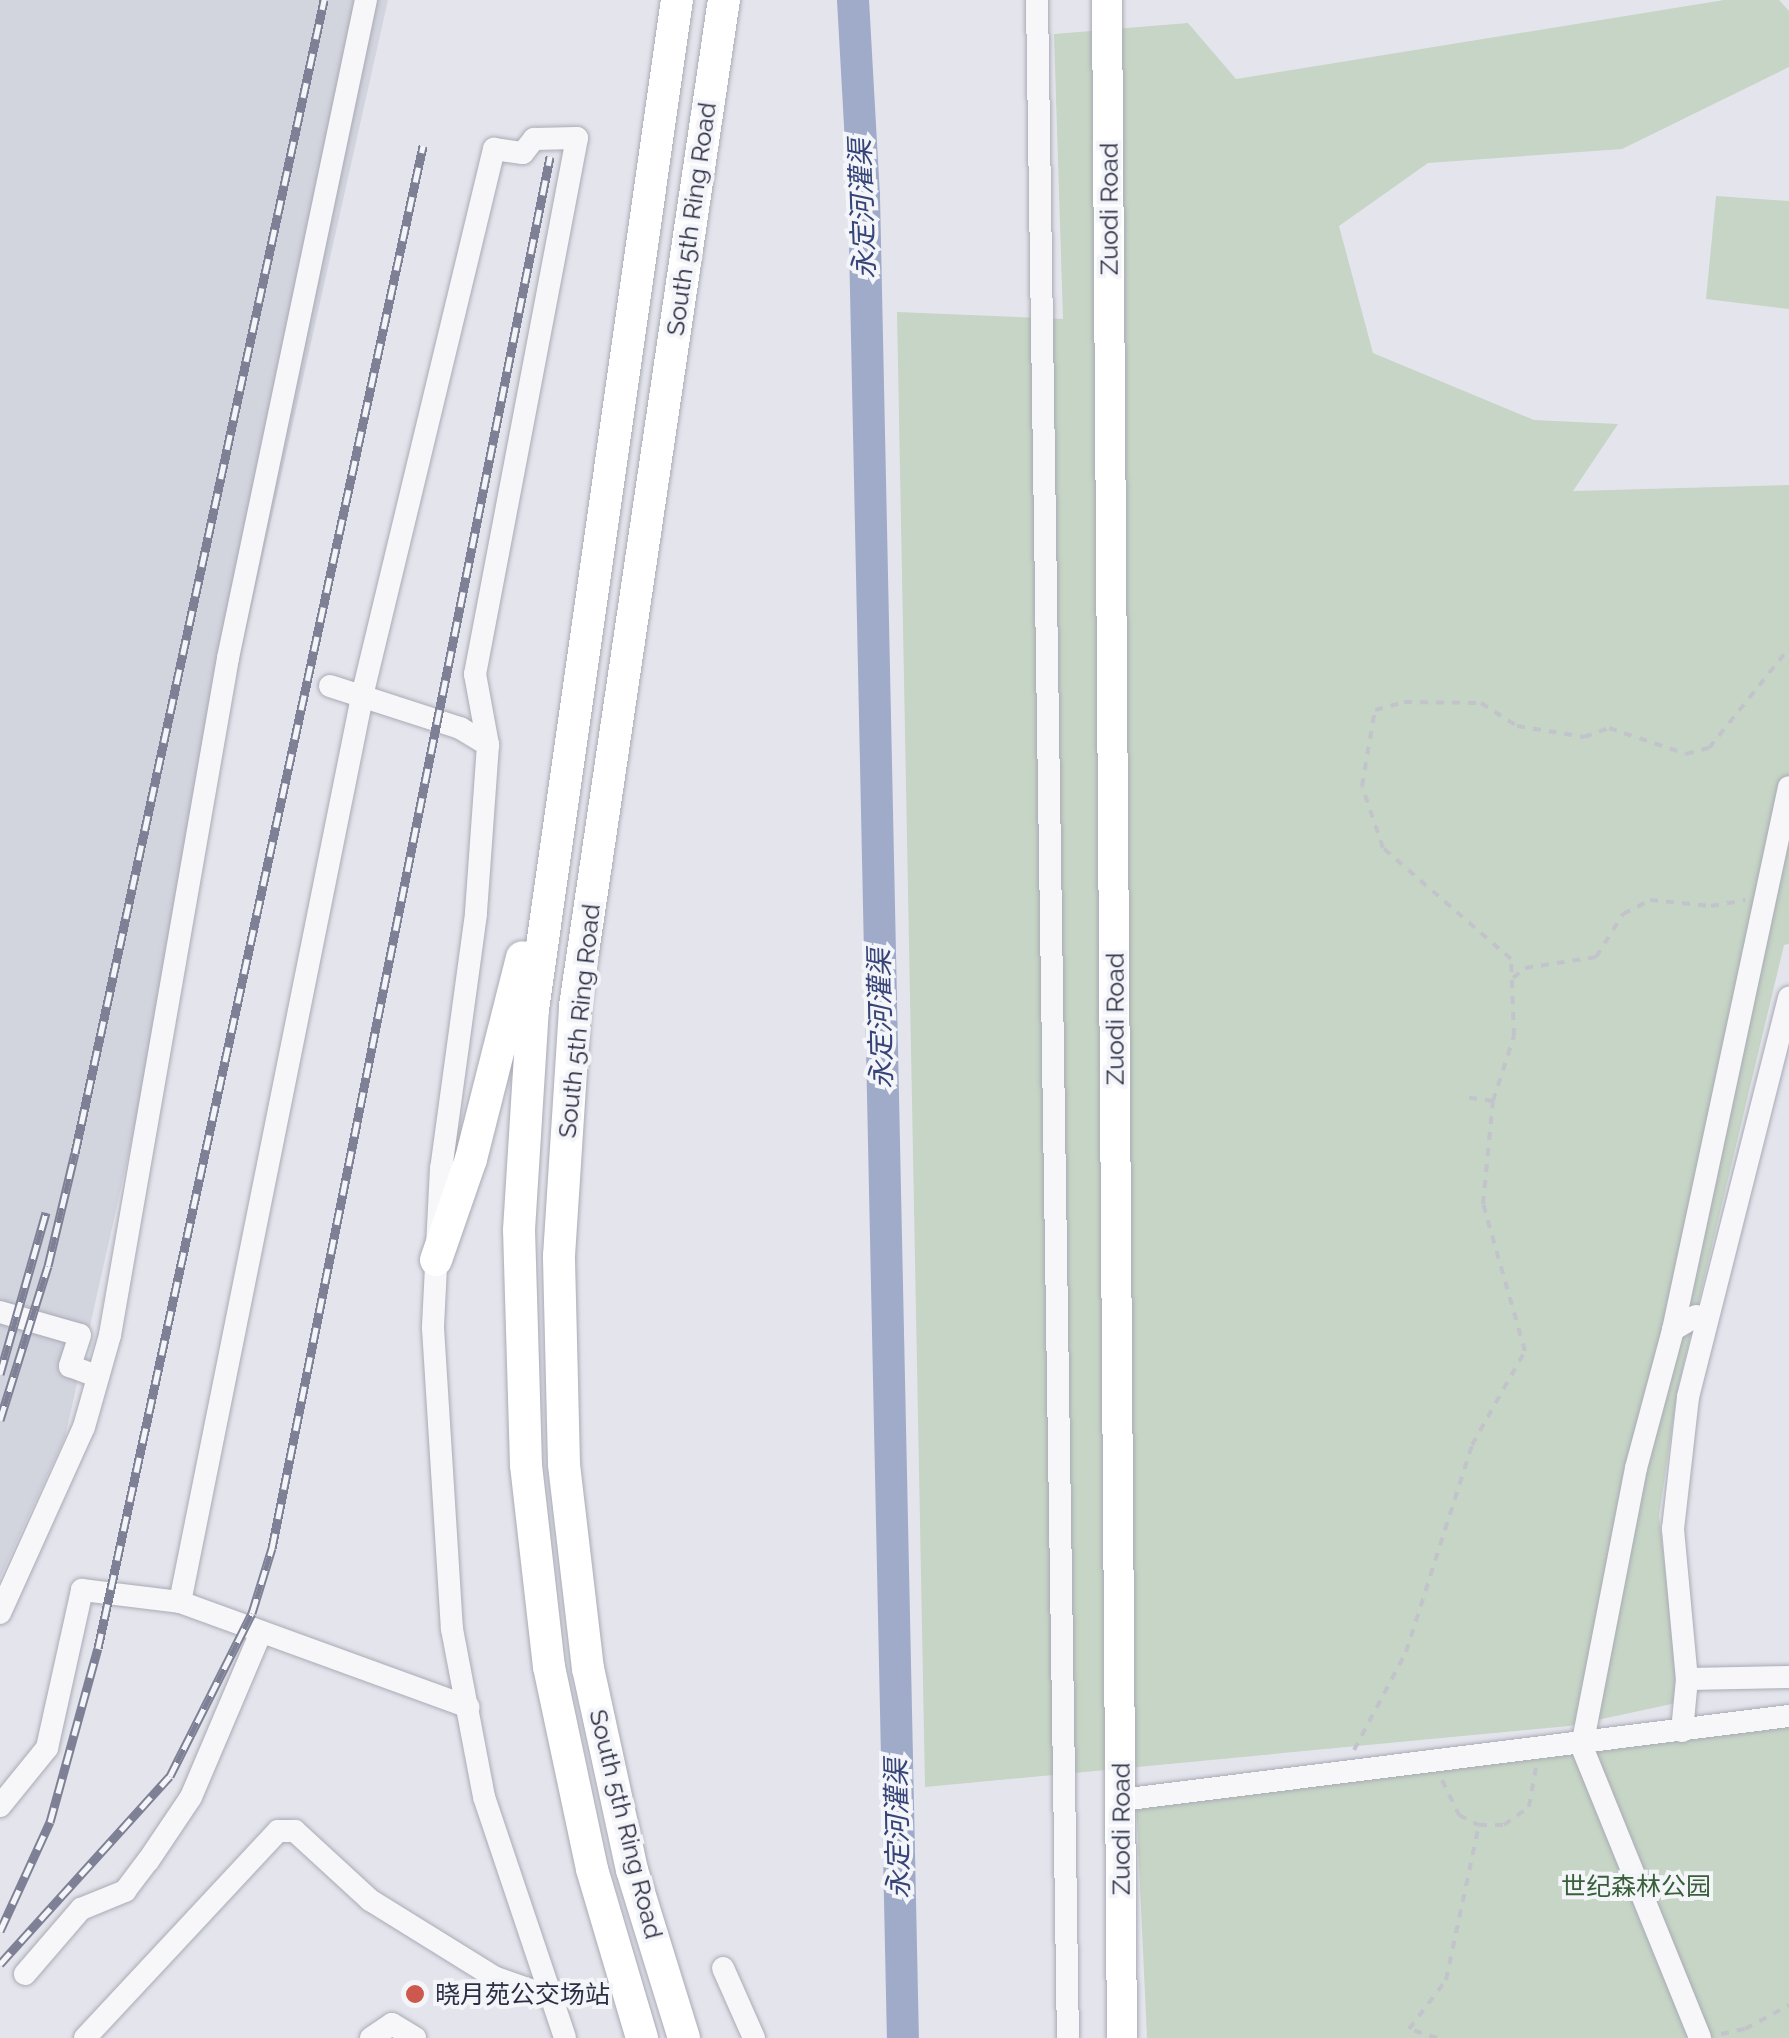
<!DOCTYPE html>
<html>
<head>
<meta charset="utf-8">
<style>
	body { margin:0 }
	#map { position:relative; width:1789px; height:2038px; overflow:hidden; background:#e4e5ec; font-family:Raleway,"Noto Sans SC",sans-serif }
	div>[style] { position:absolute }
	.built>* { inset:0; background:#d2d4de }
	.green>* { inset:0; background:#c6d5c5 }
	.river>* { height:32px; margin:-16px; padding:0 16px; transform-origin:16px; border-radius:16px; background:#a0abca }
	.path>* { height:4px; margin-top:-2px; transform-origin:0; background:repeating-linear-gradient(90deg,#c2c3cb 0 8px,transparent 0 16px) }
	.roads { filter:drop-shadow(0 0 2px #a9abb6) drop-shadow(0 0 2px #a9abb6) }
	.minor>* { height:22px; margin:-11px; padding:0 11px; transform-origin:11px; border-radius:11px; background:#f7f7fa }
	.major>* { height:30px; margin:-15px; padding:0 15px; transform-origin:15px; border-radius:15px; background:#fff }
	.highway>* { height:32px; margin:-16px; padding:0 16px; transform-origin:16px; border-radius:16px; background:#fff }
	.rail>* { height:9px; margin-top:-4.5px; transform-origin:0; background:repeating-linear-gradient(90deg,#f4f5f9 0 15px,#7e8195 0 30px); box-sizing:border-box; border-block:2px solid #7e8195 }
	.dots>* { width:28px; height:28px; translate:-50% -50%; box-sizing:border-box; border:5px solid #f4f5f9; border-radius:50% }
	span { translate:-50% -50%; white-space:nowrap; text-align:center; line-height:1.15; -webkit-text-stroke:8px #f4f5f9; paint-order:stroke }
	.street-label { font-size:25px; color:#2c2f44 }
	.park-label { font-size:25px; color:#39603b }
	.poi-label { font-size:25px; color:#2c2f44 }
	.left { translate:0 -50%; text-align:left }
	.water-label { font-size:28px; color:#364478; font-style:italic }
</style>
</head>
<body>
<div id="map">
	<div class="built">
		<div style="clip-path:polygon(0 0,388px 0,65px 1437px,0 1578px)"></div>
	</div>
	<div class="green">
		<div style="clip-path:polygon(1724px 0,1779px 0,1789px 11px,1789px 67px,1622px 149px,1428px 163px,1339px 226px,1373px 353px,1534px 420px,1618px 424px,1573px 491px,1789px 485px,1789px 944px,1784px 945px,1678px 1388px,1659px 1516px,1681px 1702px,1569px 1726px,925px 1787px,897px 312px,1063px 319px,1054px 34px,1188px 23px,1236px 79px)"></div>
		<div style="clip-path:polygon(1716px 196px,1789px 201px,1789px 309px,1706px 299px)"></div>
		<div style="clip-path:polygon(1789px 1714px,1789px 2038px,1147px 2038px,1136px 1798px)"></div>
	</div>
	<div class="river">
		<div style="left:853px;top:0;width:196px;rotate:86.8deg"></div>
		<div style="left:864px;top:196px;width:1842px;rotate:88.79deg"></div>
	</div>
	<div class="path">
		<div style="left:1513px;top:978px;width:16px;rotate:-40deg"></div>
		<div style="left:1525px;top:968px;width:72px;rotate:-8.8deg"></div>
		<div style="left:1596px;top:957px;width:51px;rotate:-57.9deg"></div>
		<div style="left:1623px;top:914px;width:30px;rotate:-27deg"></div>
		<div style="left:1650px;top:900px;width:61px;rotate:5.6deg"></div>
		<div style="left:1711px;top:906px;width:35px;rotate:-10deg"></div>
		<div style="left:1493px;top:1101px;width:68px;rotate:-72.1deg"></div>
		<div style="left:1514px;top:1036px;width:77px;rotate:-92.2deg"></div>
		<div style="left:1511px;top:959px;width:169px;rotate:-139.1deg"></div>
		<div style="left:1383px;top:848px;width:65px;rotate:-108.7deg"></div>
		<div style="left:1362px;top:786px;width:77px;rotate:-80.3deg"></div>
		<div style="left:1375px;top:710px;width:30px;rotate:-15deg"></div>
		<div style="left:1404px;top:702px;width:77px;rotate:0.7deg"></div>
		<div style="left:1481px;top:703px;width:43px;rotate:32.6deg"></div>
		<div style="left:1517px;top:726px;width:68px;rotate:9.3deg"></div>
		<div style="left:1584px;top:737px;width:27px;rotate:-20deg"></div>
		<div style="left:1609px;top:728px;width:81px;rotate:18.7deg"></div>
		<div style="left:1686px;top:754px;width:24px;rotate:-15deg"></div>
		<div style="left:1709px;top:748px;width:128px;rotate:-51.3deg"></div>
		<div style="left:1354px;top:1750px;width:111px;rotate:-62deg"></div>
		<div style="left:1406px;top:1652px;width:217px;rotate:-72.3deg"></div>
		<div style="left:1472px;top:1445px;width:108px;rotate:-60.6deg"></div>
		<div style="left:1525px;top:1351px;width:153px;rotate:-105.9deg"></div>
		<div style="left:1483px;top:1204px;width:103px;rotate:-84.5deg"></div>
		<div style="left:1493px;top:1101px;width:29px;rotate:-172deg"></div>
		<div style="left:1442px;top:1780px;width:39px;rotate:64deg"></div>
		<div style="left:1459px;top:1815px;width:22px;rotate:27deg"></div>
		<div style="left:1479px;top:1825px;width:25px"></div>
		<div style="left:1504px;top:1825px;width:31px;rotate:-36deg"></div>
		<div style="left:1529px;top:1807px;width:41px;rotate:-80.1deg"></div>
		<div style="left:1721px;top:2034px;width:25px;rotate:-12deg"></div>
		<div style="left:1745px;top:2029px;width:50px;rotate:-28.6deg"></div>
		<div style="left:1437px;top:2038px;width:29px;rotate:-162deg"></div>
		<div style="left:1409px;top:2029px;width:61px;rotate:-52.9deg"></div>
		<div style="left:1446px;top:1980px;width:158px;rotate:-78deg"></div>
	</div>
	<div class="roads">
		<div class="minor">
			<div style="left:1037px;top:0;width:2038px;rotate:89.13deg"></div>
			<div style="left:330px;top:686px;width:137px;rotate:17.9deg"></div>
			<div style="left:460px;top:728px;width:33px;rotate:31deg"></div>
			<div style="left:0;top:1312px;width:83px;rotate:16deg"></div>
			<div style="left:80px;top:1335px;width:33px;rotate:108deg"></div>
			<div style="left:70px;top:1366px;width:30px;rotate:21deg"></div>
			<div style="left:1696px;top:1316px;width:27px;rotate:149deg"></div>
			<div style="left:1673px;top:1330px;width:143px;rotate:105deg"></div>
			<div style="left:1636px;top:1468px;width:284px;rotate:101deg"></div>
			<div style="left:1582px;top:1747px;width:314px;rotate:67.9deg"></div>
			<div style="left:1673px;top:1330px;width:555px;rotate:-77.94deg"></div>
			<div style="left:180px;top:1602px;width:928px;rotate:-78.63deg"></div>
			<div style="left:363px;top:692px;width:559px;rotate:-76.44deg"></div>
			<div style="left:494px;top:149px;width:29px;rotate:8deg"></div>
			<div style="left:523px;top:153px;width:18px;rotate:-52deg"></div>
			<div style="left:534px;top:139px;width:43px;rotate:-1.3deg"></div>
			<div style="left:577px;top:138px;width:546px;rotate:100.77deg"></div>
			<div style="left:475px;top:674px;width:72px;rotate:79.6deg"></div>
			<div style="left:488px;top:745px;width:169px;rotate:94.1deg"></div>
			<div style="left:476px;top:914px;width:256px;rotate:97.8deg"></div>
			<div style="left:441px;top:1168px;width:160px;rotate:92.9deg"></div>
			<div style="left:433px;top:1328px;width:302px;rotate:86.4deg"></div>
			<div style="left:452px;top:1629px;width:171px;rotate:79.2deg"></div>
			<div style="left:484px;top:1797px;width:254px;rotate:71.4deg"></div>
			<div style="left:0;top:1613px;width:204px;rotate:-65.7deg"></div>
			<div style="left:84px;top:1427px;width:96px;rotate:-74.2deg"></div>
			<div style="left:110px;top:1335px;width:687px;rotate:-80.11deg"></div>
			<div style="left:228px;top:658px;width:672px;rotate:-78.16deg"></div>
			<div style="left:1687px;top:1680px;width:152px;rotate:-95.3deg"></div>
			<div style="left:1673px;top:1529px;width:133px;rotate:-83.5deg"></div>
			<div style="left:1688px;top:1397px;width:412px;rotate:-75.8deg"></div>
			<div style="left:1682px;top:1731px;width:52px;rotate:-84.5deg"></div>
			<div style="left:1687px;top:1679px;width:102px;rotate:-1.1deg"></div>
			<div style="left:1121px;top:1800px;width:673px;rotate:-7.17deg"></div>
			<div style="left:0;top:1806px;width:75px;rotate:-51deg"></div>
			<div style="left:47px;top:1748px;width:162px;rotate:-77.5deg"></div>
			<div style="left:82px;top:1590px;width:99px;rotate:7deg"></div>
			<div style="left:180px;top:1602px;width:307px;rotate:20deg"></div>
			<div style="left:723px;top:1968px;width:77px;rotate:66.1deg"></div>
			<div style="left:25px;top:1974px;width:86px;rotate:-49.3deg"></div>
			<div style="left:81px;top:1909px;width:48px;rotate:-22.2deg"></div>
			<div style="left:125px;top:1891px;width:38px;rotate:-53deg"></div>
			<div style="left:148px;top:1861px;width:77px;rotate:-56.1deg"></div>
			<div style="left:191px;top:1797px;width:179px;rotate:-67deg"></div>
			<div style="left:85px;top:2038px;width:283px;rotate:-47deg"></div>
			<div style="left:278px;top:1831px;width:17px"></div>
			<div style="left:295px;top:1831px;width:102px;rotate:42.6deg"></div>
			<div style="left:370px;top:1900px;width:148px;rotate:31.8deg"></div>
			<div style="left:496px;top:1978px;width:57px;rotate:19.4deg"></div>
			<div style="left:371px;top:2038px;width:25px;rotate:-34deg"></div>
			<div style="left:392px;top:2024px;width:27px;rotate:31deg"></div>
		</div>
		<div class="major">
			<div style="left:1107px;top:0;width:2038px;rotate:89.58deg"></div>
		</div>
		<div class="highway">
			<div style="left:436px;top:1260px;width:107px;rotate:-70.9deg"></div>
			<div style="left:471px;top:1159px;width:208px;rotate:-75.8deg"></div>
			<div style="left:642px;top:2038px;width:176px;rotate:-106.5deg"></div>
			<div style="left:592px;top:1869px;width:207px;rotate:-102deg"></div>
			<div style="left:549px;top:1667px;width:203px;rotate:-96.5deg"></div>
			<div style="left:526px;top:1465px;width:235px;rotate:-91.7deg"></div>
			<div style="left:519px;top:1230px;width:221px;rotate:-86.4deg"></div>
			<div style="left:533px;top:1009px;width:1019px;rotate:-81.88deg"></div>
			<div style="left:684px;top:2038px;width:176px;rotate:-107.2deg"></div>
			<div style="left:632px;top:1870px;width:206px;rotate:-102.3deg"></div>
			<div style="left:588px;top:1669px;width:206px;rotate:-96.7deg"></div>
			<div style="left:564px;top:1464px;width:208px;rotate:-91.4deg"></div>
			<div style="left:559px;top:1256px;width:251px;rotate:-86.3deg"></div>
			<div style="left:575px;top:1006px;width:1017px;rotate:-81.58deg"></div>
		</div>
	</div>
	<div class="rail">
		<div style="left:0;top:1374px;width:168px;rotate:-74.1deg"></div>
		<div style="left:0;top:1420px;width:161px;rotate:-72.7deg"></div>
		<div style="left:48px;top:1266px;width:116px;rotate:-76.6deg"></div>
		<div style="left:75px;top:1153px;width:1180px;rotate:-77.81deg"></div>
		<div style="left:0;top:1931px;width:120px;rotate:-65.4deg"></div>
		<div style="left:50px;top:1822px;width:180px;rotate:-74.6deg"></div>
		<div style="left:98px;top:1648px;width:1537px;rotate:-77.79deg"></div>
		<div style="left:0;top:1964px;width:253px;rotate:-47.9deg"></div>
		<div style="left:170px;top:1776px;width:182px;rotate:-63.3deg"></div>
		<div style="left:252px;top:1613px;width:68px;rotate:-72.9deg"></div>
		<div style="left:272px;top:1548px;width:1419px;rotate:-78.7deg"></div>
	</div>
	<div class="dots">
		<div style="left:415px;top:1994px;background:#cd584d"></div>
	</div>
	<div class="street-label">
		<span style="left:1109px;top:209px;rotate:-90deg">Zuodi Road</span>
		<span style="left:691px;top:219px;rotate:-82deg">South 5th Ring Road</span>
		<span style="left:1115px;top:1019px;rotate:-90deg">Zuodi Road</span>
		<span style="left:579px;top:1021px;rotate:-84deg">South 5th Ring Road</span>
		<span style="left:626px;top:1824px;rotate:76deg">South 5th Ring Road</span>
		<span style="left:1121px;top:1829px;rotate:-90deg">Zuodi Road</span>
	</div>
	<div class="park-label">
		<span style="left:1636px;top:1886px">世纪森林公园</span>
	</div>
	<div class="poi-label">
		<span class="left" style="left:435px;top:1994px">晓月苑公交场站</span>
	</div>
	<div class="water-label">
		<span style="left:863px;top:209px;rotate:-92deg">永定河灌渠</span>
		<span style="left:881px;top:1019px;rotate:-91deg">永定河灌渠</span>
		<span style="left:898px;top:1829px;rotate:-91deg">永定河灌渠</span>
	</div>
</div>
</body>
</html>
